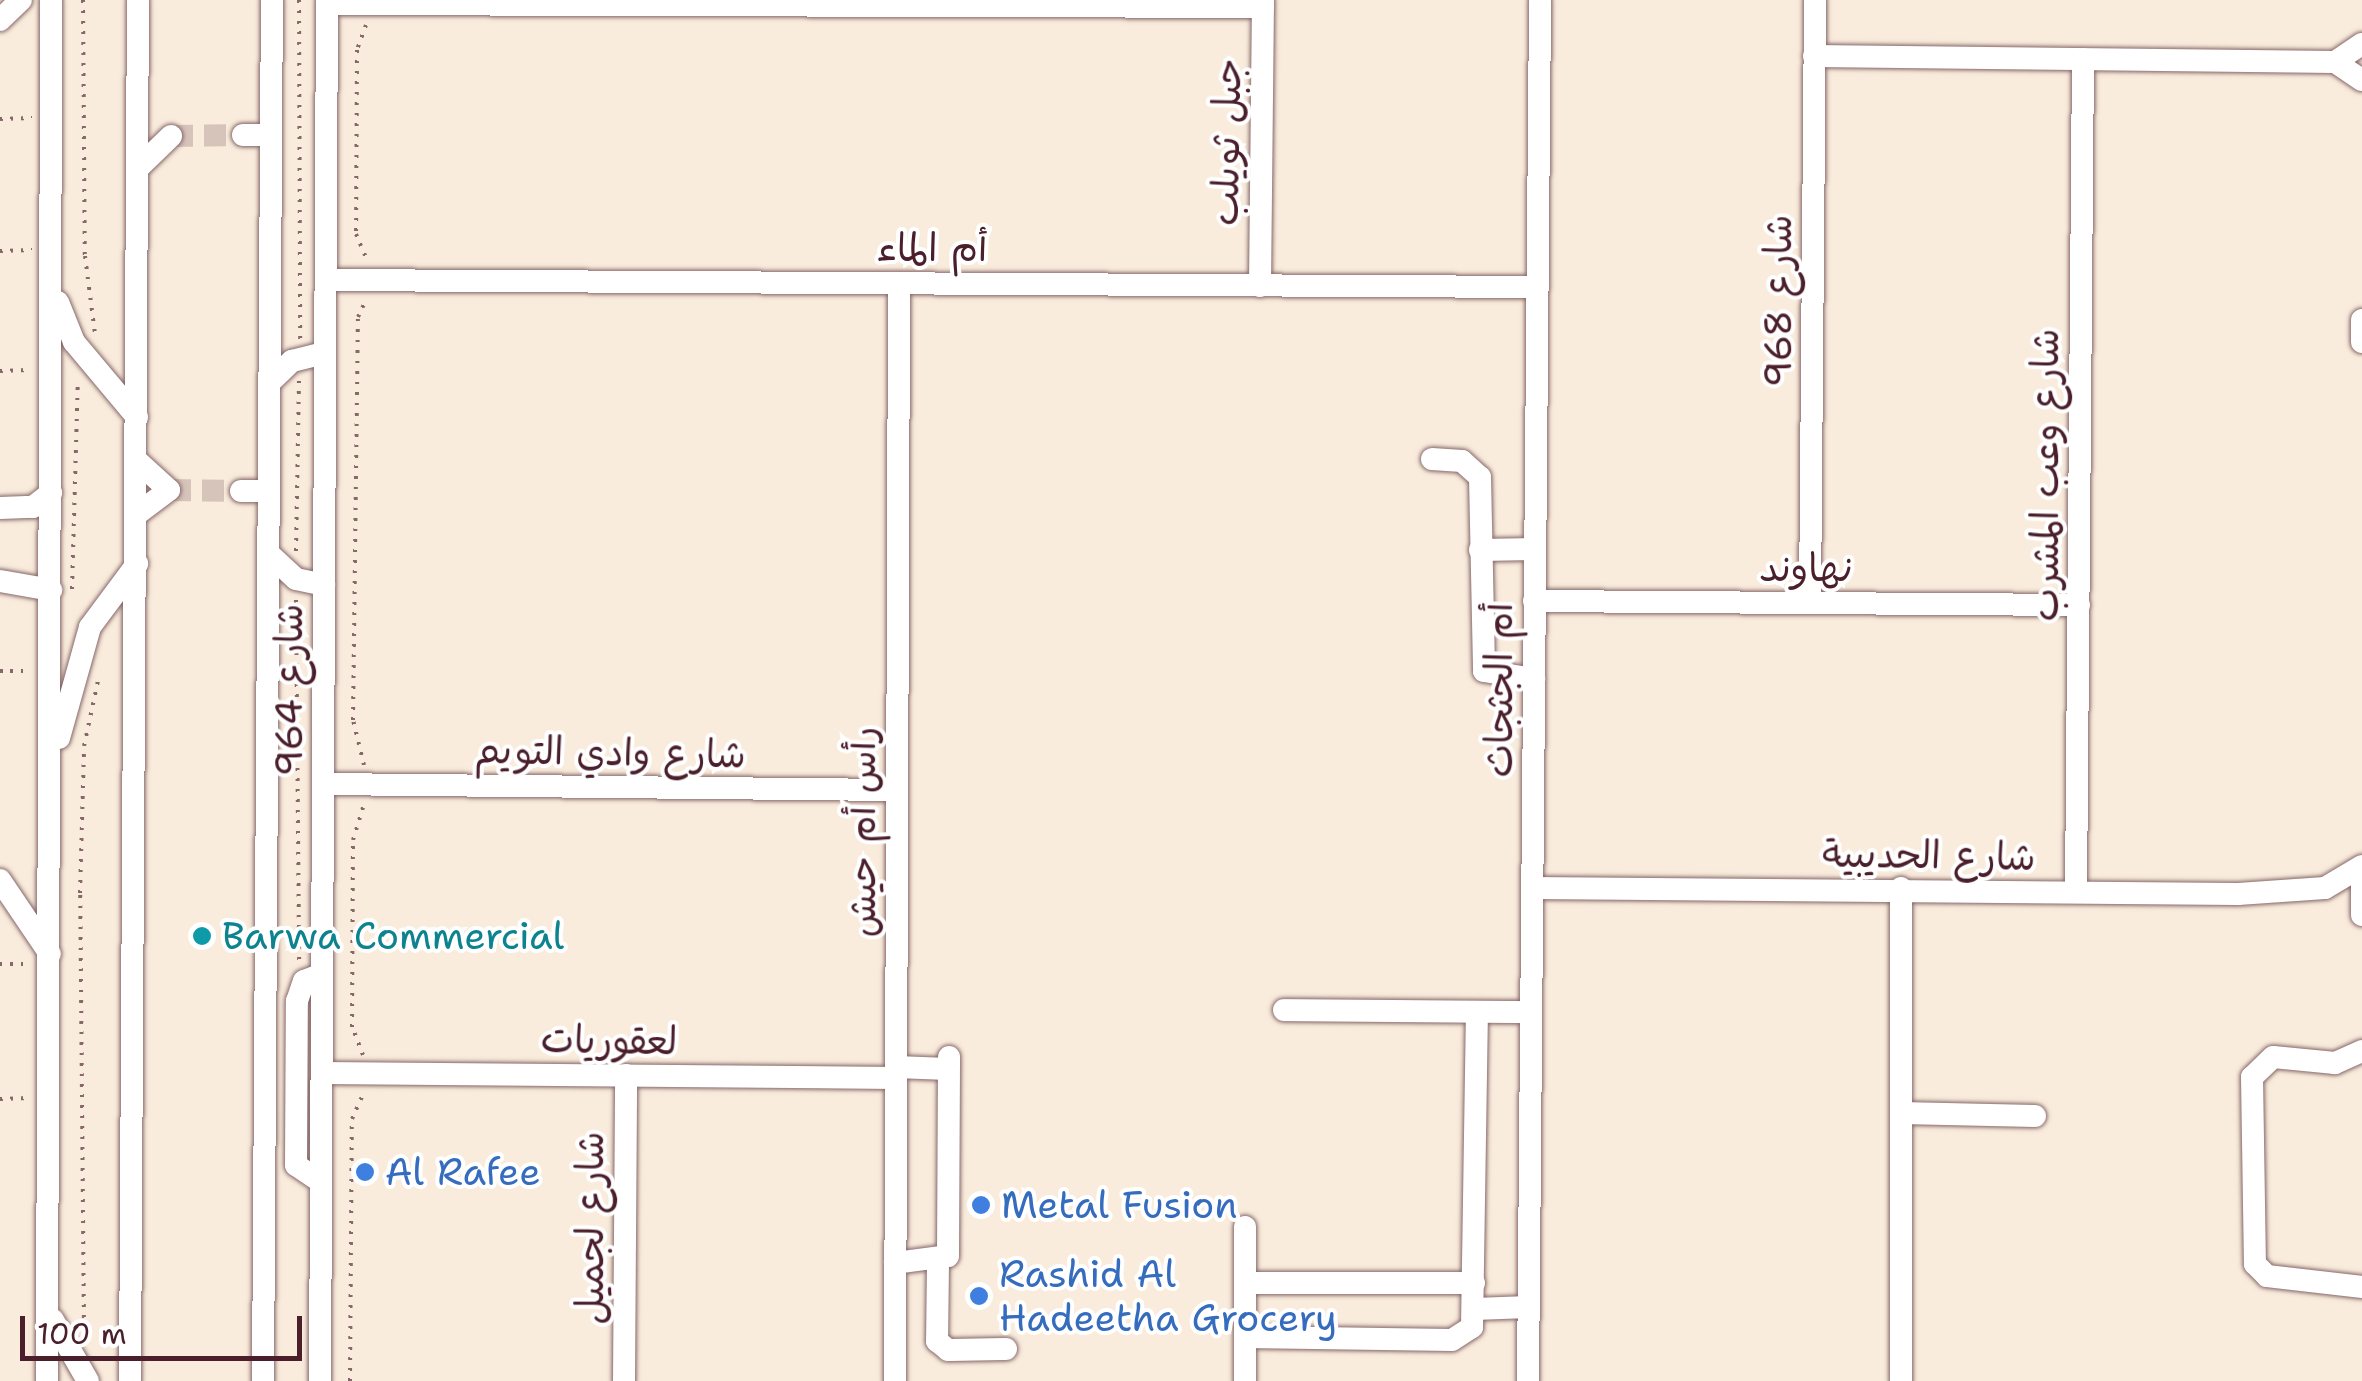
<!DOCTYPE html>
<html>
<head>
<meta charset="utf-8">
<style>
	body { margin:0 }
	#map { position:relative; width:2362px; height:1381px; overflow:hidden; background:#f9ecdc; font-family:"Shantell Sans","Playpen Sans Arabic",sans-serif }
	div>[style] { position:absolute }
	.minor-tunnel>* { height:22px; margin-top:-11px; transform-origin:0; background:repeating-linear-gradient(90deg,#d6c3b9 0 22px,transparent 0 33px) }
	.path>* { height:4px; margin-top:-2px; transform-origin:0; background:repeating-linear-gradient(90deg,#876769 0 2.5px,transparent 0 10.5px) }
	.roads { filter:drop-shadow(0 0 2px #876769) drop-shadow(0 0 2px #876769) }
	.minor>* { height:22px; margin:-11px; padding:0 11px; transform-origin:11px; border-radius:11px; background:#fff }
	.dots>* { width:28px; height:28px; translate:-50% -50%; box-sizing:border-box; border:5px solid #fff; border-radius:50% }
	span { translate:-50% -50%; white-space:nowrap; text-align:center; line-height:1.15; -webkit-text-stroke:8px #fff; paint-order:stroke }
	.street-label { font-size:38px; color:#4a1f2b }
	.culture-label { font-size:38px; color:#0d838f }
	.left { translate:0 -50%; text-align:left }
	.shop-label { font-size:38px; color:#366cbe }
	.scale { position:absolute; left:20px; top:1316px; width:282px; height:45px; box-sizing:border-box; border:5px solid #4a1f2b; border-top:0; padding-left:12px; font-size:30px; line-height:35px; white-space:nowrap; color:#4a1f2b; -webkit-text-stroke:8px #fff; paint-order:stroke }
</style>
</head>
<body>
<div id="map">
	<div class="minor-tunnel">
		<div style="left:171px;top:136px;width:72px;rotate:-0.8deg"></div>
		<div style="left:169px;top:490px;width:72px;rotate:0.8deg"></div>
	</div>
	<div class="path">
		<div style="left:83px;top:0;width:256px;rotate:89.6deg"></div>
		<div style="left:85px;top:256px;width:79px;rotate:82.7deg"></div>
		<div style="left:299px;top:0;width:341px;rotate:89.8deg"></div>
		<div style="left:366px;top:25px;width:27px;rotate:110deg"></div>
		<div style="left:357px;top:50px;width:184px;rotate:90.3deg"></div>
		<div style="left:356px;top:234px;width:28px;rotate:67deg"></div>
		<div style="left:0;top:119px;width:32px;rotate:-2deg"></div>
		<div style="left:0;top:251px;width:32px;rotate:-2deg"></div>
		<div style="left:0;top:371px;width:28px;rotate:-2deg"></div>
		<div style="left:296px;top:551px;width:171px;rotate:-89deg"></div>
		<div style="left:72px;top:589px;width:209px;rotate:-88.4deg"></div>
		<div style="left:296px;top:600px;width:361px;rotate:89.5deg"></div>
		<div style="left:0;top:671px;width:29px"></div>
		<div style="left:364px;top:765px;width:46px;rotate:-103.7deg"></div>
		<div style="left:353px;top:720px;width:403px;rotate:-89.3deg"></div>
		<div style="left:358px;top:317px;width:19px;rotate:-65deg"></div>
		<div style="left:0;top:964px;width:28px"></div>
		<div style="left:363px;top:1055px;width:30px;rotate:-111deg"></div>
		<div style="left:352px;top:1027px;width:187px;rotate:-89.7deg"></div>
		<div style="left:353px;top:840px;width:38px;rotate:-73deg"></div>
		<div style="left:0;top:1099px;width:29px;rotate:-2deg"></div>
		<div style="left:84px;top:1328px;width:435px;rotate:-90.5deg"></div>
		<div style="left:80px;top:893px;width:147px;rotate:-88.4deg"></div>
		<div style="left:84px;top:746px;width:72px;rotate:-77.9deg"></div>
		<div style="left:350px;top:1381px;width:262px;rotate:-89.6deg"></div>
		<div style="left:352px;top:1119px;width:27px;rotate:-66deg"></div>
	</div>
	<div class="roads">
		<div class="minor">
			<div style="left:327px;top:4px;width:936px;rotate:0.18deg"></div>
			<div style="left:0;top:20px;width:29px;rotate:-44deg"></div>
			<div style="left:1814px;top:56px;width:521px;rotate:0.66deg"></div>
			<div style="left:2335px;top:62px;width:32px;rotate:-34deg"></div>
			<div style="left:2335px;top:62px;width:32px;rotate:34deg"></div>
			<div style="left:243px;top:135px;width:28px"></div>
			<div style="left:138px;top:168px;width:46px;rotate:-44.1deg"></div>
			<div style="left:326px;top:280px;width:1211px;rotate:0.33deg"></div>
			<div style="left:1260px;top:286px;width:286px;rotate:-89.4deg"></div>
			<div style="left:58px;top:302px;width:43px;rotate:68.2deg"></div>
			<div style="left:74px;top:342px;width:98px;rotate:50deg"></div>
			<div style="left:2362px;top:320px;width:22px;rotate:90deg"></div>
			<div style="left:269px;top:383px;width:32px;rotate:-44deg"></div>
			<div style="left:292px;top:361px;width:34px;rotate:-14deg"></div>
			<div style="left:1432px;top:459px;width:30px;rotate:4deg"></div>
			<div style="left:1462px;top:461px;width:24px;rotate:42deg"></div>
			<div style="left:1480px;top:477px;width:194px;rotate:88.8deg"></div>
			<div style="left:1484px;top:671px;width:51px;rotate:9.1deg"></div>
			<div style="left:137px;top:461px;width:43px;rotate:42.2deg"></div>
			<div style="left:169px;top:490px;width:40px;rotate:143deg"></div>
			<div style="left:241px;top:491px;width:28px"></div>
			<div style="left:0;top:508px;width:33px;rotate:-2deg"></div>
			<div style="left:33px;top:507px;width:23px;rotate:-38deg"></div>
			<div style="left:1480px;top:550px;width:55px;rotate:-1deg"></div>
			<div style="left:268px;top:553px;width:38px;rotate:43deg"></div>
			<div style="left:296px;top:579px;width:29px;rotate:12deg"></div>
			<div style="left:0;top:581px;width:52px;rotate:10deg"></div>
			<div style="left:1534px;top:601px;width:545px;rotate:0.42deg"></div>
			<div style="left:1810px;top:603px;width:603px;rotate:-89.52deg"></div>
			<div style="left:59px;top:738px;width:115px;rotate:-74.4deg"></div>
			<div style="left:90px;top:627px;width:79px;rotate:-53.3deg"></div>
			<div style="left:323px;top:784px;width:574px;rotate:0.6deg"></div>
			<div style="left:2362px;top:871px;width:44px;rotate:90deg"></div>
			<div style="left:0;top:880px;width:89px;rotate:56deg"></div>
			<div style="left:1532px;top:888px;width:706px;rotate:0.49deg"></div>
			<div style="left:2238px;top:894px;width:87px;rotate:-3.9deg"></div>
			<div style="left:2325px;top:888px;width:43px;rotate:-30.7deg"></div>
			<div style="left:2076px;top:892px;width:833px;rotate:-89.52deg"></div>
			<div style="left:1284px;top:1010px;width:247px;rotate:0.5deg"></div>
			<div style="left:2362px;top:1051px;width:30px;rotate:156deg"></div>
			<div style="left:2335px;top:1063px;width:62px;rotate:-174.5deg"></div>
			<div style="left:2273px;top:1057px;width:29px;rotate:136deg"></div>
			<div style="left:2252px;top:1077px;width:187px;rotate:89.1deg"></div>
			<div style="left:2255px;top:1264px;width:17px;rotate:45deg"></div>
			<div style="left:2267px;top:1276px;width:96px;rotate:6.6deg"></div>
			<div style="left:896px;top:1067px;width:52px;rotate:2.2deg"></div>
			<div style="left:322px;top:1073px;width:574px;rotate:0.5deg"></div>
			<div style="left:1901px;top:1113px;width:134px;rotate:1.3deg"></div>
			<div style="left:321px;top:1182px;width:30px;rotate:-146deg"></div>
			<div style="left:296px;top:1165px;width:164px;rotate:-89.7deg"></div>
			<div style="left:297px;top:1001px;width:21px;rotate:-71deg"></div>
			<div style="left:304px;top:981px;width:19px;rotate:-21deg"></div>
			<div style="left:1245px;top:1227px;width:154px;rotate:90deg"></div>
			<div style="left:895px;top:1263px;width:53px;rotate:-7.5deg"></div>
			<div style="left:948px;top:1256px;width:199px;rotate:-89.7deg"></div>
			<div style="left:938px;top:1263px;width:78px;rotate:90.7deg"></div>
			<div style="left:937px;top:1341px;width:14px;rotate:39deg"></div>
			<div style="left:948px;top:1350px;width:58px;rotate:-1deg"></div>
			<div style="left:1245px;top:1283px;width:229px"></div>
			<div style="left:1474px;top:1309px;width:55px;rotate:-2.1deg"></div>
			<div style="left:53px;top:1320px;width:70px;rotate:60.2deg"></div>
			<div style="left:1245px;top:1337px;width:207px;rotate:0.8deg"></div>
			<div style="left:1452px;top:1340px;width:24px;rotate:-33deg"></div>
			<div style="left:1472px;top:1327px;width:315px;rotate:-89.1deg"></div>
			<div style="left:47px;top:1381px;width:1381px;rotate:-89.83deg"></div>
			<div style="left:130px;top:1381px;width:1381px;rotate:-89.67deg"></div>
			<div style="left:263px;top:1381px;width:1381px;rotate:-89.63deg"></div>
			<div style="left:320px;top:1381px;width:1381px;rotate:-89.71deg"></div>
			<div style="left:624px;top:1381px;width:306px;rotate:-89.6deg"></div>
			<div style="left:895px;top:1381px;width:1098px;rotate:-89.79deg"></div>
			<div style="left:1528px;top:1381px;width:1381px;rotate:-89.5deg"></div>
			<div style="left:1901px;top:1381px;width:493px;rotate:-90deg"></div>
		</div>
	</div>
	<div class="dots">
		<div style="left:202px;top:936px;background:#0f9aa8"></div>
		<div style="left:365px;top:1172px;background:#3f7fe0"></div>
		<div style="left:981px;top:1205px;background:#3f7fe0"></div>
		<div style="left:979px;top:1296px;background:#3f7fe0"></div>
	</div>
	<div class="street-label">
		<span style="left:1226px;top:142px;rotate:-89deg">جبل ثويلب</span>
		<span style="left:932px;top:248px">أم الماء</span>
		<span style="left:1778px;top:301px;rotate:-90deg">شارع 968</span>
		<span style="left:2045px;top:475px;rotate:-90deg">شارع وعب المشرب</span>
		<span style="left:1807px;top:568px">نهاوند</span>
		<span style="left:289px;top:690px;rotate:-90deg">شارع 964</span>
		<span style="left:1499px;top:690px;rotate:-90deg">أم الجثجاث</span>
		<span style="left:610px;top:752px;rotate:1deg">شارع وادي التويم</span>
		<span style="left:862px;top:832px;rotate:-90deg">رأس أم حيش</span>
		<span style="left:1929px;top:855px;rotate:1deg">شارع الحديبية</span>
		<span style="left:609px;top:1040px;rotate:1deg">لعقوريات</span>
		<span style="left:590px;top:1228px;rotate:-90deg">شارع لجميل</span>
	</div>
	<div class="culture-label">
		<span class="left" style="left:222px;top:936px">Barwa Commercial</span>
	</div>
	<div class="shop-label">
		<span class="left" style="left:385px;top:1172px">Al Rafee</span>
		<span class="left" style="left:1001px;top:1205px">Metal Fusion</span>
		<span class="left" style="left:999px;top:1296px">Rashid Al<br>Hadeetha Grocery</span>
	</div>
	<div class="scale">100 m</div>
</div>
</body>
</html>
